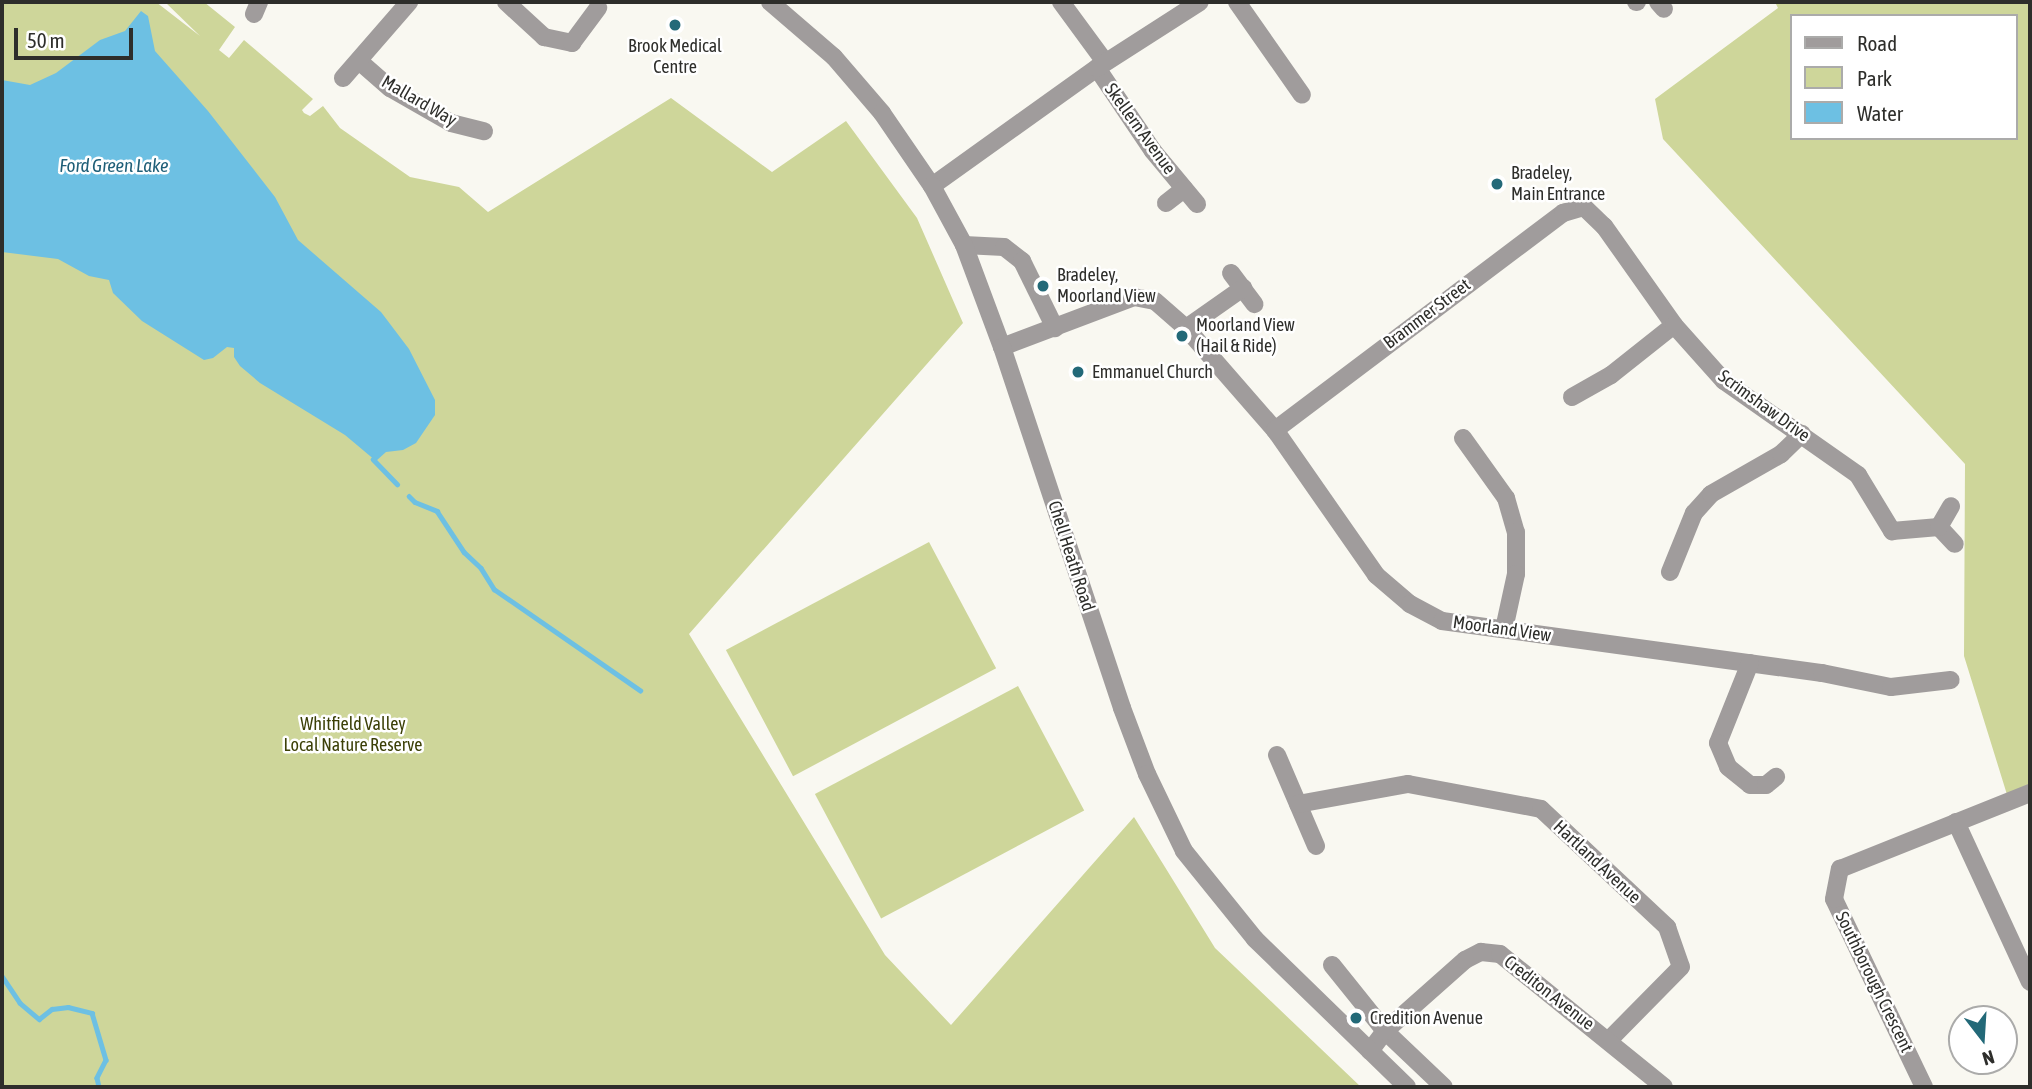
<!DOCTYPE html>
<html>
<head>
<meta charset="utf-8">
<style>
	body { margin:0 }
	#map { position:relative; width:2032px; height:1089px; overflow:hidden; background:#f9f8f1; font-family:"Asap Condensed",sans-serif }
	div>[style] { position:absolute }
	.green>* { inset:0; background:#ced69a; transform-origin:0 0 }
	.water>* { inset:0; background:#6dc0e3 }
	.stream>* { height:4.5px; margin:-2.25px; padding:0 2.25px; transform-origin:2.25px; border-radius:2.25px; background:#6dc0e3 }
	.minor>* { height:18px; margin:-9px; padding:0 9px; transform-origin:9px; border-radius:9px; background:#a09c9c }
	.tertiary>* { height:18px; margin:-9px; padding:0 9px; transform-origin:9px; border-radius:9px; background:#a09c9c }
	.dots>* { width:19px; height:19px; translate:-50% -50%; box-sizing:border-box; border:4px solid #fff; border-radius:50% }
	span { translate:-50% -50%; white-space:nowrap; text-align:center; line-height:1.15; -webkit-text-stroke:5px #fff; paint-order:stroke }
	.poi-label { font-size:18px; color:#2e2e2b }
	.left { translate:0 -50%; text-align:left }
	.street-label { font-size:18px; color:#2e2e2b }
	.park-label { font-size:18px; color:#3c4007 }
	.water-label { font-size:19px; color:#1f5f78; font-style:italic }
	.frame { position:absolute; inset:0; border:4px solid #2e2e2b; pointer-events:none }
	.legend { position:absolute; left:1790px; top:14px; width:228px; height:126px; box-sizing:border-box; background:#fff; border:2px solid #ababaa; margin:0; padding:9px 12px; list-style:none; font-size:21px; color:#2e2e2b }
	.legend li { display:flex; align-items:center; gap:14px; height:35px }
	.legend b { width:35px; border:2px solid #ababaa }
	.north { position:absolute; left:1948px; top:1005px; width:70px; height:70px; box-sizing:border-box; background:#fff; border:2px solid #ababaa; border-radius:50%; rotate:163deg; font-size:19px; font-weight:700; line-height:28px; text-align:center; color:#2e2e2b }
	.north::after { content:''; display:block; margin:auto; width:24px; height:32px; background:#236978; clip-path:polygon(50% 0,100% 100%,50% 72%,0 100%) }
	.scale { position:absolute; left:14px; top:28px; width:119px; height:32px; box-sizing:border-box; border:4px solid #2e2e2b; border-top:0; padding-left:9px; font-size:21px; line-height:24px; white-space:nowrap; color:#2e2e2b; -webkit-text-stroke:5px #fff; paint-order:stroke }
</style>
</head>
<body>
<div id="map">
	<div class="green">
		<div style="clip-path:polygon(2px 2px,156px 2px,200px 36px,165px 2px,204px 2px,235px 27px,219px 50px,229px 58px,244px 40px,313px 99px,302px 110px,304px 113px,310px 116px,323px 106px,340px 128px,410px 177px,459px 187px,488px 212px,671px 98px,772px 172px,846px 121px,917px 218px,963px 323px,689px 634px,885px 955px,951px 1025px,1134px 817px,1215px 948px,1361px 1087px,2px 1087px)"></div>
		<div style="clip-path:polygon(evenodd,1775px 2px,2030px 2px,2030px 793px,2009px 801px,1964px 656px,1965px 464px,1663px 139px,1655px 99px,1778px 8px,1775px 2px,1792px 16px,2016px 16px,2016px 138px,1792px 138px,1792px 16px)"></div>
		<div style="left:929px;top:542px;width:143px;height:230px;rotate:62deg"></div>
		<div style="left:1018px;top:686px;width:141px;height:230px;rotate:62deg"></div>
	</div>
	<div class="water">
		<div style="clip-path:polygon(141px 11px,148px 16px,155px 51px,208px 111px,275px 197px,298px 240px,381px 312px,409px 349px,435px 400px,435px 415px,416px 443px,403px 450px,386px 452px,376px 461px,345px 435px,260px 383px,240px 366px,234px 357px,234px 348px,227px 347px,213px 358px,204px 360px,142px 321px,113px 293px,109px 280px,89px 276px,58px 259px,2px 252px,2px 80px,30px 85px,56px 73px,100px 40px,125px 31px)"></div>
	</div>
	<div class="stream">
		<div style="left:373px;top:459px;width:35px;rotate:46deg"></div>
		<div style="left:409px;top:496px;width:8px;rotate:45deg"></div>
		<div style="left:415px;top:502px;width:24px;rotate:22deg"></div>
		<div style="left:437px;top:511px;width:49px;rotate:56.6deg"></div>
		<div style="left:464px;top:552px;width:23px;rotate:43deg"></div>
		<div style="left:481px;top:568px;width:25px;rotate:58deg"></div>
		<div style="left:494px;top:589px;width:178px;rotate:34.7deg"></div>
		<div style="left:2px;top:976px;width:32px;rotate:56deg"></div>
		<div style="left:20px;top:1003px;width:25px;rotate:40deg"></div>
		<div style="left:39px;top:1019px;width:16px;rotate:-38deg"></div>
		<div style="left:52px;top:1009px;width:16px;rotate:-7deg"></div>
		<div style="left:68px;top:1007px;width:25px;rotate:14deg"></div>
		<div style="left:92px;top:1013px;width:49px;rotate:73.4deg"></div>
		<div style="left:106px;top:1060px;width:20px;rotate:117deg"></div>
		<div style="left:97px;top:1078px;width:9px;rotate:77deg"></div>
	</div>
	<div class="minor">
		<div style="left:506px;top:2px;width:52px;rotate:42.6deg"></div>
		<div style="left:544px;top:37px;width:29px;rotate:12deg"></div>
		<div style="left:572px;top:43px;width:44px;rotate:-53.4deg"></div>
		<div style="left:1061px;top:2px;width:74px;rotate:53.7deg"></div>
		<div style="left:1237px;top:2px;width:113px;rotate:55deg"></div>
		<div style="left:1636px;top:2px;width:1px"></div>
		<div style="left:1658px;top:2px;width:9px;rotate:49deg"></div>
		<div style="left:254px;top:14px;width:13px;rotate:-67deg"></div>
		<div style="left:359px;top:61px;width:41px;rotate:41.1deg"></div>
		<div style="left:390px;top:88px;width:70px;rotate:29.8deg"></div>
		<div style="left:451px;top:123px;width:34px;rotate:14deg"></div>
		<div style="left:1097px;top:68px;width:100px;rotate:56deg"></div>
		<div style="left:1153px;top:151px;width:69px;rotate:50.3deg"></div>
		<div style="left:343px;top:78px;width:101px;rotate:-49deg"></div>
		<div style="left:932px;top:186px;width:203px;rotate:-35.6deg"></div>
		<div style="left:1097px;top:68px;width:122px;rotate:-32.7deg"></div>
		<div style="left:1166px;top:203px;width:23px;rotate:-38deg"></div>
		<div style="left:964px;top:245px;width:40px;rotate:2.9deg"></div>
		<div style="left:1004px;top:247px;width:23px;rotate:38deg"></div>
		<div style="left:1022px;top:261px;width:75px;rotate:63.8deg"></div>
		<div style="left:1231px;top:273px;width:39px;rotate:53deg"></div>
		<div style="left:1186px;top:328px;width:70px;rotate:-35.1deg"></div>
		<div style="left:1002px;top:347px;width:141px;rotate:-20.7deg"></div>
		<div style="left:1134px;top:297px;width:21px;rotate:11deg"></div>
		<div style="left:1155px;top:301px;width:41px;rotate:41.1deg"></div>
		<div style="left:1186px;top:328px;width:135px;rotate:48.9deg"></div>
		<div style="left:1275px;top:430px;width:177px;rotate:55.1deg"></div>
		<div style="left:1376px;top:575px;width:45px;rotate:40.5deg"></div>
		<div style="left:1410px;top:604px;width:36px;rotate:28deg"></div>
		<div style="left:1442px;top:621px;width:384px;rotate:7.8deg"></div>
		<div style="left:1822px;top:673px;width:70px;rotate:11.5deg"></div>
		<div style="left:1891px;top:687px;width:60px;rotate:-6.7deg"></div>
		<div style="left:1572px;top:397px;width:45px;rotate:-29.4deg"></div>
		<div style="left:1611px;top:375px;width:80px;rotate:-38.4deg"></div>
		<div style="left:1275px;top:430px;width:361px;rotate:-37deg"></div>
		<div style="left:1563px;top:213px;width:22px;rotate:-16deg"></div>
		<div style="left:1584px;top:207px;width:28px;rotate:44deg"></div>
		<div style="left:1604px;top:226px;width:121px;rotate:54.7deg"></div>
		<div style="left:1674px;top:325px;width:75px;rotate:48.2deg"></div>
		<div style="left:1724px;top:381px;width:164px;rotate:35deg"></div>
		<div style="left:1858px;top:475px;width:66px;rotate:58.7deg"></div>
		<div style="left:1892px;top:531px;width:47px;rotate:-4.9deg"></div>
		<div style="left:1463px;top:438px;width:74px;rotate:54.4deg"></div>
		<div style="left:1506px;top:498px;width:35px;rotate:74deg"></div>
		<div style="left:1516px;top:532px;width:42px;rotate:90deg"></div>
		<div style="left:1516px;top:574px;width:56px;rotate:102.3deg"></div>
		<div style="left:1939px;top:527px;width:23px;rotate:47deg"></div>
		<div style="left:1939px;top:527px;width:24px;rotate:-60deg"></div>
		<div style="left:1670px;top:572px;width:64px;rotate:-67.9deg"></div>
		<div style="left:1694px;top:513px;width:25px;rotate:-48deg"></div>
		<div style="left:1711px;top:494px;width:81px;rotate:-29.7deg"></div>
		<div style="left:1781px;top:454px;width:29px;rotate:-44deg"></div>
		<div style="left:1750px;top:663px;width:86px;rotate:111.8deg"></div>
		<div style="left:1718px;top:743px;width:26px;rotate:67deg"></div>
		<div style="left:1728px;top:767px;width:28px;rotate:39deg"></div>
		<div style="left:1750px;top:785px;width:16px"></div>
		<div style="left:1766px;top:785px;width:13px;rotate:-39deg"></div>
		<div style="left:1277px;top:755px;width:99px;rotate:66.8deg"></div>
		<div style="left:1298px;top:804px;width:112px;rotate:-10.3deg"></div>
		<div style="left:1408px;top:784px;width:135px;rotate:10.6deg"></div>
		<div style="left:1541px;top:809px;width:173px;rotate:43.1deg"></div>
		<div style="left:1667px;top:927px;width:42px;rotate:70.7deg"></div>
		<div style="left:1681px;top:967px;width:103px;rotate:134.6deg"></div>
		<div style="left:1956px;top:822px;width:176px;rotate:65.2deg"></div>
		<div style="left:1332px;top:965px;width:85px;rotate:51.2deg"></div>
		<div style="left:1385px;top:1031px;width:81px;rotate:43.5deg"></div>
		<div style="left:1370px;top:1051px;width:25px;rotate:-53deg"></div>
		<div style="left:1385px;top:1031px;width:107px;rotate:-41.6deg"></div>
		<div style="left:1465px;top:960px;width:18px;rotate:-27deg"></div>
		<div style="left:1481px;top:952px;width:19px;rotate:6deg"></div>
		<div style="left:1500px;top:954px;width:211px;rotate:39deg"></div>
		<div style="left:1924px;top:1087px;width:208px;rotate:-115.6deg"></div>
		<div style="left:1834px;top:899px;width:31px;rotate:-79deg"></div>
		<div style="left:1840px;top:869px;width:205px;rotate:-21.8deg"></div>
	</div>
	<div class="tertiary">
		<div style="left:770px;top:2px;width:84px;rotate:40.7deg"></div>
		<div style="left:834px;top:57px;width:74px;rotate:49.4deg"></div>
		<div style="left:882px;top:113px;width:88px;rotate:55.6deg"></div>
		<div style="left:932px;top:186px;width:67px;rotate:61.5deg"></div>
		<div style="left:964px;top:245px;width:109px;rotate:69.6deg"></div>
		<div style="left:1002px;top:347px;width:380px;rotate:71.6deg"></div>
		<div style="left:1122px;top:708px;width:71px;rotate:69.3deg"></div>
		<div style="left:1147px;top:774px;width:85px;rotate:64.3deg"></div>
		<div style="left:1184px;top:851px;width:113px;rotate:51.1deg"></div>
		<div style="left:1255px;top:939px;width:212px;rotate:44.2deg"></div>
	</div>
	<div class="dots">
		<div style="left:675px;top:25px;background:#236978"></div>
		<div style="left:1497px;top:184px;background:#236978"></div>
		<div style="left:1043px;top:286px;background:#236978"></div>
		<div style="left:1182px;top:336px;background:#236978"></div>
		<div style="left:1078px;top:372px;background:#236978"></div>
		<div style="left:1356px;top:1018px;background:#236978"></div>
	</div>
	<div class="poi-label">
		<span style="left:675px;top:57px">Brook Medical<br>Centre</span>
		<span class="left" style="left:1511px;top:184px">Bradeley,<br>Main Entrance</span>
		<span class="left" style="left:1057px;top:286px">Bradeley,<br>Moorland View</span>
		<span class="left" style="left:1196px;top:336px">Moorland View<br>(Hail &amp; Ride)</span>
		<span class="left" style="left:1092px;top:372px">Emmanuel Church</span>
		<span class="left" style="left:1370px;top:1018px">Credition Avenue</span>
	</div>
	<div class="street-label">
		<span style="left:419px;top:101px;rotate:30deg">Mallard Way</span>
		<span style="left:1140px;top:129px;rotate:54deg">Skellern Avenue</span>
		<span style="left:1427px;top:314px;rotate:-37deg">Brammer Street</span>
		<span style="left:1764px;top:406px;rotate:36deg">Scrimshaw Drive</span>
		<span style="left:1071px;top:556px;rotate:72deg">Chell Heath Road</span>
		<span style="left:1502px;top:629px;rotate:8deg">Moorland View</span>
		<span style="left:1597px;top:862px;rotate:43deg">Hartland Avenue</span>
		<span style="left:1874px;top:982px;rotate:64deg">Southborough Crescent</span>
		<span style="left:1549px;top:993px;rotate:38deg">Crediton Avenue</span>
	</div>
	<div class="park-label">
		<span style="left:353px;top:735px">Whitfield Valley<br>Local Nature Reserve</span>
	</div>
	<div class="water-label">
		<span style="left:114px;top:166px">Ford Green Lake</span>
	</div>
	<div class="frame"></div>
	<ul class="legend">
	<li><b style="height:9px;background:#a09c9c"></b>Road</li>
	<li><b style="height:19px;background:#ced69a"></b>Park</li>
	<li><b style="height:19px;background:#6dc0e3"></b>Water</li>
	</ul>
	<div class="north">N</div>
	<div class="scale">50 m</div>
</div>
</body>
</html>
